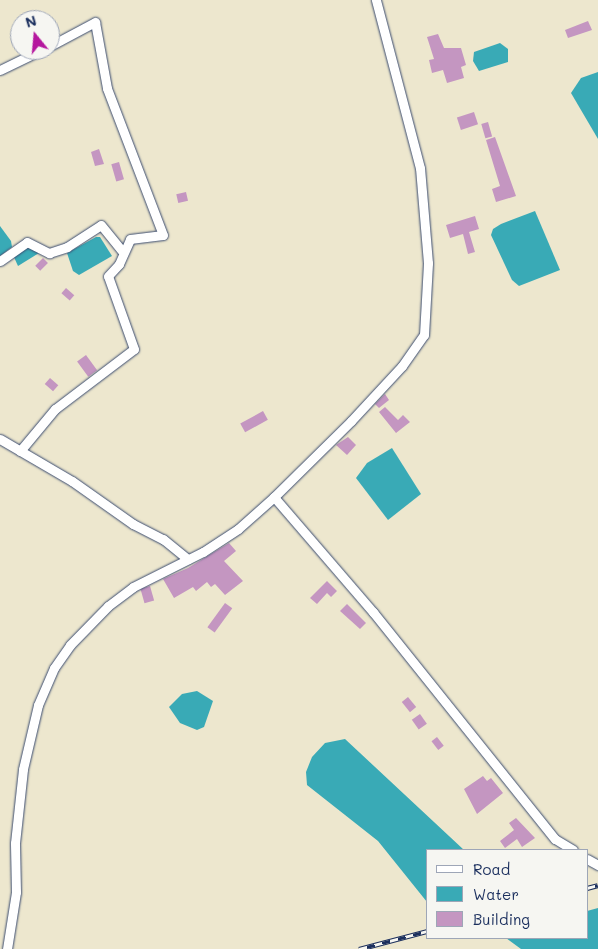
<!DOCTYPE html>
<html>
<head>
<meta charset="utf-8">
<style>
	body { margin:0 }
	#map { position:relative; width:598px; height:949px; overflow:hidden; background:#ede7ce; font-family:Mali,sans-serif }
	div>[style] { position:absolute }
	.water>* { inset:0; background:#39aab6 }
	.building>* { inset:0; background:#c496c1; transform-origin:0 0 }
	.roads { filter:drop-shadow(0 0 1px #3a4b6f) drop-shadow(0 0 1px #3a4b6f) }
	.minor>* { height:9px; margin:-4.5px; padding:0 4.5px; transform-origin:4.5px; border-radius:4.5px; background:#fff }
	.rail>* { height:4.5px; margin-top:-2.25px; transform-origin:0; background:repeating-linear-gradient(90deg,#f6f6f2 0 8px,#1b2f5e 0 16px); box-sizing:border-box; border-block:1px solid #1b2f5e }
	span { translate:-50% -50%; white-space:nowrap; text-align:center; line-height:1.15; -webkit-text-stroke:4px #f6f6f2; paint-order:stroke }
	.legend { position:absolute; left:426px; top:849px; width:162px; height:90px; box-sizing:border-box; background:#f6f6f2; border:1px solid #9ea6b7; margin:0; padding:6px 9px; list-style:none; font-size:15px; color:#1b2f5e }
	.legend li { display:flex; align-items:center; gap:10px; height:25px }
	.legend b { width:25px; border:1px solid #9ea6b7 }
	.north { position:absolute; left:10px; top:10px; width:50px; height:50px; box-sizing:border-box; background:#f6f6f2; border:1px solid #9ea6b7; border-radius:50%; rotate:343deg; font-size:14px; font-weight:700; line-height:20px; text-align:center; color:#1b2f5e }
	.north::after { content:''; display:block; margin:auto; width:18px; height:22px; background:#b5179e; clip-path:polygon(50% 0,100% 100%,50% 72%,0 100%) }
</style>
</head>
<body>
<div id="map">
	<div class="water">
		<div style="clip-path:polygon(500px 43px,508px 49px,508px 62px,479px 71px,473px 61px,474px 52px)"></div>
		<div style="clip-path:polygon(598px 72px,598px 139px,571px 93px,581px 78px)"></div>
		<div style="clip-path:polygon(535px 211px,560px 270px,519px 286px,512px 280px,491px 235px,493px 229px,501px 224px)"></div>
		<div style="clip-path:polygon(0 226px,11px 241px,12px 247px,0 256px)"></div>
		<div style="clip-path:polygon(96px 237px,100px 237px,112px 256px,79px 275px,73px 271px,67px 253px)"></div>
		<div style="clip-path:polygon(26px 246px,38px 250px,39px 253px,18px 266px,13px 255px)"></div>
		<div style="clip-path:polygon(392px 448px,421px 494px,388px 520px,356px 478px,367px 463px)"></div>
		<div style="clip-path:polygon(197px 691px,213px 701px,204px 727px,197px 730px,180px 723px,169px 707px,182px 694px)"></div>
		<div style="clip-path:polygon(345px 739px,464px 850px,427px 850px,427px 902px,378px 841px,307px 785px,306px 772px,312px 757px,325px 743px)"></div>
		<div style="clip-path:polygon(598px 908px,598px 949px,521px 949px,506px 938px,587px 938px,587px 911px)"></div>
	</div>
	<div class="building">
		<div style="clip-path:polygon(588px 21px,592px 30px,568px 38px,565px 30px)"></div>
		<div style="clip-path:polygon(438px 34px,444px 48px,461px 48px,466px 65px,461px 67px,464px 78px,447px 83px,443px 70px,432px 73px,429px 60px,434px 59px,427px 37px)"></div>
		<div style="left:474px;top:112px;width:13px;height:18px;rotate:72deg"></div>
		<div style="left:488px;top:122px;width:15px;height:7px;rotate:74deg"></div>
		<div style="clip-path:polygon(495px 137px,516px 196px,496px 202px,492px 189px,500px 186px,486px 140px)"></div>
		<div style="clip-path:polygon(99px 149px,104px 164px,95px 166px,91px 152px)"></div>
		<div style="left:119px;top:162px;width:18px;height:8px;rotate:74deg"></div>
		<div style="left:186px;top:192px;width:9px;height:10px;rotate:77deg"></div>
		<div style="clip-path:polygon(475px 216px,479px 229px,469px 232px,475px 252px,468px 254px,463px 234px,450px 238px,446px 225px)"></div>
		<div style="left:43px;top:258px;width:7px;height:11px;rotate:45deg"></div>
		<div style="left:66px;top:288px;width:11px;height:7px;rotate:41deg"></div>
		<div style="left:86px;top:355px;width:19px;height:11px;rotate:54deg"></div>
		<div style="left:50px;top:378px;width:11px;height:8px;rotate:41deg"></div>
		<div style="clip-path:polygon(385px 394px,389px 400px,379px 408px,375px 404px)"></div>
		<div style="clip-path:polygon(385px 407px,398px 420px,403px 415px,410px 422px,396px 433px,379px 412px)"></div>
		<div style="left:263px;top:411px;width:10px;height:26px;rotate:61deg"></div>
		<div style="clip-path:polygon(348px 437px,356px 445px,347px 455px,336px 445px)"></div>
		<div style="clip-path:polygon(229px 543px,236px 551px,224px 561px,243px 581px,225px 595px,215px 584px,211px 587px,207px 582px,196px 591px,193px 587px,174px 598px,163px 579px,188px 568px)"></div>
		<div style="clip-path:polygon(327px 581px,337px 591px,331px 597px,327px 593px,317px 604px,310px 598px)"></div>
		<div style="left:150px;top:586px;width:15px;height:10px;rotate:74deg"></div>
		<div style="left:225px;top:603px;width:9px;height:30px;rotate:36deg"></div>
		<div style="clip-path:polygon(347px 604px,366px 623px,360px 629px,340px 611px)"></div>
		<div style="left:408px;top:697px;width:13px;height:8px;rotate:51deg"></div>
		<div style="left:420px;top:714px;width:12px;height:10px;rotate:55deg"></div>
		<div style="left:437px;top:737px;width:11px;height:7px;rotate:52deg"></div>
		<div style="clip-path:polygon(483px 776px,487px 781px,491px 778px,503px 793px,477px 814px,464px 789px)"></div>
		<div style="clip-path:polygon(516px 818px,535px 838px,522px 847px,517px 839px,505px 848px,500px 841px,514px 830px,509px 823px)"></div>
	</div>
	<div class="roads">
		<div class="minor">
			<div style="left:0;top:70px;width:46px;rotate:-26deg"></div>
			<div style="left:0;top:261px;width:33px;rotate:-35deg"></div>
			<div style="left:27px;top:242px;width:25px;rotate:27deg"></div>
			<div style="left:49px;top:253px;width:19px;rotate:-18deg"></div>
			<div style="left:67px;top:247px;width:40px;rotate:-32.9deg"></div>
			<div style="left:101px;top:225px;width:33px;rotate:51deg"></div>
			<div style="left:0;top:439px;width:83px;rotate:30.3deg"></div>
			<div style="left:72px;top:481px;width:75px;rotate:35.2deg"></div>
			<div style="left:133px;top:524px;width:34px;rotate:27deg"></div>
			<div style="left:163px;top:539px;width:32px;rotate:39deg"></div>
			<div style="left:20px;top:451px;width:55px;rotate:-50.2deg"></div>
			<div style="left:55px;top:409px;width:99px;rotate:-37.2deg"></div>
			<div style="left:134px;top:349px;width:77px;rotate:-109.6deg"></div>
			<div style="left:108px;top:276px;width:16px;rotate:-47deg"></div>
			<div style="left:119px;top:264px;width:27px;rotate:-66deg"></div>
			<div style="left:130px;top:239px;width:33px;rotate:-7deg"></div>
			<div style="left:163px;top:235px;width:157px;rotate:-110.9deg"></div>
			<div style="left:107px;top:88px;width:67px;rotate:-100.3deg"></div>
			<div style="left:95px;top:22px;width:51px;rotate:151.9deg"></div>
			<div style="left:274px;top:497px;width:152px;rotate:49.3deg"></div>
			<div style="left:373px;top:612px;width:291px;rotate:51.3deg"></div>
			<div style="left:555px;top:839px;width:21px;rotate:31deg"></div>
			<div style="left:587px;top:859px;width:13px;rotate:29deg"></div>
			<div style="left:7px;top:949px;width:58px;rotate:-81deg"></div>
			<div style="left:16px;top:892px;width:49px;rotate:-91.2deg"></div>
			<div style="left:15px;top:843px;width:74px;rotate:-83.8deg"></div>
			<div style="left:23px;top:769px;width:66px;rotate:-76.8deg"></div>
			<div style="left:38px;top:705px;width:40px;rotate:-66.6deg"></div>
			<div style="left:54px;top:668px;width:28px;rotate:-55deg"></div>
			<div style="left:70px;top:645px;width:54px;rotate:-45.7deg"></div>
			<div style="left:108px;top:606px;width:31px;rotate:-37deg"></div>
			<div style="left:133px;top:587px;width:78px;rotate:-26.6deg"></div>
			<div style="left:203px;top:552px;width:42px;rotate:-33.3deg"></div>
			<div style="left:238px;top:529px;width:48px;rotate:-41.6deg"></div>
			<div style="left:274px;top:497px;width:108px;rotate:-44.6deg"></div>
			<div style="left:351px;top:421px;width:75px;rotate:-47.2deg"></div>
			<div style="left:402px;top:366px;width:38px;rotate:-55deg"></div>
			<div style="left:424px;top:335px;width:72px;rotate:-86.8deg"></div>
			<div style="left:428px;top:263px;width:95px;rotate:-94.8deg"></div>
			<div style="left:420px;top:168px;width:174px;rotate:-104.7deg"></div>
		</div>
	</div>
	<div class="rail">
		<div style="left:587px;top:888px;width:11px;rotate:-15deg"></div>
		<div style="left:359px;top:949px;width:70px;rotate:-14.8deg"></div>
	</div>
	<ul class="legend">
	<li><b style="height:6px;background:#fff"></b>Road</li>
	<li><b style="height:14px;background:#39aab6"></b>Water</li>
	<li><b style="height:14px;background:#c496c1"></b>Building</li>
	</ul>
	<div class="north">N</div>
</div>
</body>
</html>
